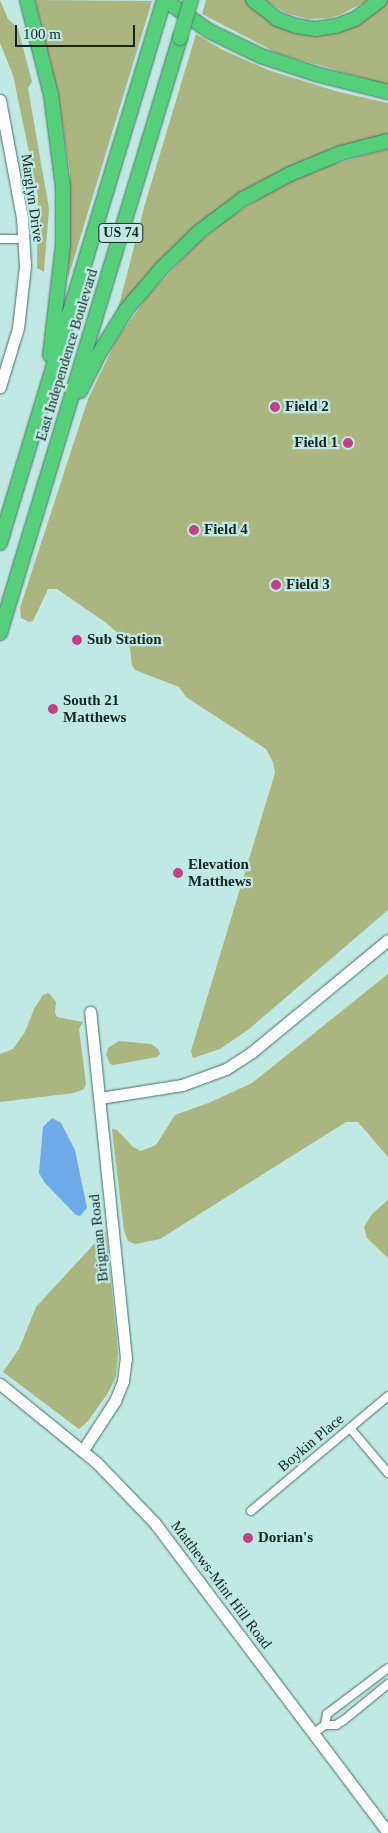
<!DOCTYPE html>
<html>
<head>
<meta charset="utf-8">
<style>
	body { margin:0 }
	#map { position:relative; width:388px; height:1833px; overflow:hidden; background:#bfe9e2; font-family:"Times New Roman",serif }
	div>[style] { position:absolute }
	.green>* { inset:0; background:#aab57f }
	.water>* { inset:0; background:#6faae8 }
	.roads { filter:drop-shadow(0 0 1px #4a6f69) drop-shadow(0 0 1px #4a6f69) }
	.street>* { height:8px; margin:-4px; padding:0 4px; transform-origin:4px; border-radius:4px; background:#fff }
	.secondary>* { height:11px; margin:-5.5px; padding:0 5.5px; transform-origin:5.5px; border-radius:5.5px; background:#fff }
	.highway>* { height:14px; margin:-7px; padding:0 7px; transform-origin:7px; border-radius:7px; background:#56cf7b }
	.bridges { filter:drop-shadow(0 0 1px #3f945c) drop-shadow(0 0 1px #3f945c) }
	.highway-bridge>* { height:14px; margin:-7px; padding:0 7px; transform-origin:7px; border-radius:7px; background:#56cf7b }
	.dots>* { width:14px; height:14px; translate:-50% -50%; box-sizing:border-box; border:2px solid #bfe9e2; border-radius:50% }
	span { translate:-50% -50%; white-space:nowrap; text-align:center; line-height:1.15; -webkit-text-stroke:4.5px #bfe9e2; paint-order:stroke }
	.shield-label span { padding:1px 4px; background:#bfe9e2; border:1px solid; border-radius:4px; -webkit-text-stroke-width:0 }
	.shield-label { font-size:14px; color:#152522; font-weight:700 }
	.street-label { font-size:15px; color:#152522 }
	.poi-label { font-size:15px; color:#152522; font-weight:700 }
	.left { translate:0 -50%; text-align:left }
	.right { translate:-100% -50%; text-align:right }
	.scale { position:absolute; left:15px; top:25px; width:120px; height:22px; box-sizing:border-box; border:2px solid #152522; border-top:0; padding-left:6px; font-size:15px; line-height:18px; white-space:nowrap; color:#152522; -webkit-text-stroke:4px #bfe9e2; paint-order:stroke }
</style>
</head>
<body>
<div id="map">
	<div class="green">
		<div style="clip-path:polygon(0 0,8px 19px,18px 28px,32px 82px,28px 88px,49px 209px,44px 272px,37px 268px,38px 196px,13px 75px,0 43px)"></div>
		<div style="clip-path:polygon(35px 0,152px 1px,68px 278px,70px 172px,58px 93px)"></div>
		<div style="clip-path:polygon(206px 0,250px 0,320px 30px,388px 0,388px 85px,277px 53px,202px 14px)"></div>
		<div style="clip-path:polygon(265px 0,368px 0,340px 15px,329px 18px,308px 19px,286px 13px)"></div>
		<div style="clip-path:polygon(196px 34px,221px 49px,268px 70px,339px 92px,388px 103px,388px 136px,326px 152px,258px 183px,117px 313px,145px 204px)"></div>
		<div style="clip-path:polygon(388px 149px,388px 910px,249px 1029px,220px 1049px,193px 1058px,191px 1051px,275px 773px,273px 762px,266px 749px,186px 697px,179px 687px,135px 670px,132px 665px,130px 648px,125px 639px,105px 622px,57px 589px,48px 589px,33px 621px,29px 622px,21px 618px,20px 608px,88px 399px,116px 341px,147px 297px,198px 243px,225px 221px,271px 191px,320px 168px)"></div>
		<div style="clip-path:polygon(388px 974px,388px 1157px,358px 1122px,346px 1122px,160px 1239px,135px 1244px,128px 1241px,124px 1231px,112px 1129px,117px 1130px,133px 1147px,141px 1151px,156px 1145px,175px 1115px,211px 1102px,252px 1083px)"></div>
		<div style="clip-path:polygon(49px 993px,56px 1002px,55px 1012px,57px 1017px,83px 1022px,79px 1029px,86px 1084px,84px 1089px,74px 1093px,0 1102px,0 1054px,13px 1049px,25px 1032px,34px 1009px,43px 995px)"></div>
		<div style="clip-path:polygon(119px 1041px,151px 1044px,158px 1049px,160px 1054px,157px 1057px,113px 1065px,110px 1064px,106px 1055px,108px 1048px)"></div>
		<div style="clip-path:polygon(388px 1200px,388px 1258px,367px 1238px,364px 1227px,372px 1214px)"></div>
		<div style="clip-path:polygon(106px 1231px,118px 1353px,116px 1376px,108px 1393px,88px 1421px,79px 1429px,3px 1372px,19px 1349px,36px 1307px)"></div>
	</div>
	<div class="water">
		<div style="clip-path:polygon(52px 1118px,61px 1123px,75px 1150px,87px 1208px,80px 1216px,76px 1215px,45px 1183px,39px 1173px,43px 1127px)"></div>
	</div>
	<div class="roads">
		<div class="street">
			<div style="left:0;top:239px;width:24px"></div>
			<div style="left:350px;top:1428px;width:59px;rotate:49.8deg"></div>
			<div style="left:251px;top:1511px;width:179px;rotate:-40deg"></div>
			<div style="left:325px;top:1725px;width:11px;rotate:-80deg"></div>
			<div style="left:327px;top:1714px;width:76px;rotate:-37deg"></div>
			<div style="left:314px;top:1733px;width:14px;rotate:-36deg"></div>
			<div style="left:325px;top:1725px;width:11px"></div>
			<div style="left:336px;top:1725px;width:9px;rotate:-32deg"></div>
			<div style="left:344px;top:1720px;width:57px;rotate:-39.3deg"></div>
		</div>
		<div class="secondary">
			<div style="left:0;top:100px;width:120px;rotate:79.4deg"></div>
			<div style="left:22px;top:218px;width:48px;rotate:86.4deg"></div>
			<div style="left:25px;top:266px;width:62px;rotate:96.4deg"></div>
			<div style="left:18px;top:328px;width:62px;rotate:107deg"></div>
			<div style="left:100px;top:1098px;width:83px;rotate:-9deg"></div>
			<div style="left:182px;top:1085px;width:47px;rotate:-20deg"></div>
			<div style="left:226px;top:1069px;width:31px;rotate:-33deg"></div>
			<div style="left:252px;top:1052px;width:176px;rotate:-39.5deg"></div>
			<div style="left:0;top:1384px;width:124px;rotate:39.1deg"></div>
			<div style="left:96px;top:1462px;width:83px;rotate:46deg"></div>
			<div style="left:154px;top:1522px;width:388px;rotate:53deg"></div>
			<div style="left:83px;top:1450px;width:59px;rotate:-56.9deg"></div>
			<div style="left:115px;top:1401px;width:22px;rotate:-68deg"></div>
			<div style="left:123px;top:1381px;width:23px;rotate:-83deg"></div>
			<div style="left:126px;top:1358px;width:348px;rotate:-95.9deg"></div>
		</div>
		<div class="highway">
			<div style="left:27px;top:0;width:98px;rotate:75.8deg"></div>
			<div style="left:51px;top:95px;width:93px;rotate:82.6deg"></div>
			<div style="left:63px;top:187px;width:58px;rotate:90deg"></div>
			<div style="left:63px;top:245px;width:111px;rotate:96.7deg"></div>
			<div style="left:165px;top:0;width:54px;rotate:35.2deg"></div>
			<div style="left:209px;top:31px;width:58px;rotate:25.7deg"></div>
			<div style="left:261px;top:56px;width:58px;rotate:18.1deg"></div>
			<div style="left:316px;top:74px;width:74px;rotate:14deg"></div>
			<div style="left:253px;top:0;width:31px;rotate:38deg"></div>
			<div style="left:277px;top:19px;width:20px;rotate:20deg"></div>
			<div style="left:296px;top:26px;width:20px;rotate:9deg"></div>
			<div style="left:316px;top:29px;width:20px;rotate:-9deg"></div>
			<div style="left:336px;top:26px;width:20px;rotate:-20deg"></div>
			<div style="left:355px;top:19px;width:31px;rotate:-37deg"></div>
			<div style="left:80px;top:391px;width:38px;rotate:-63deg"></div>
			<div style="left:97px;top:357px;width:55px;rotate:-58.3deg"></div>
			<div style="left:126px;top:310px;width:55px;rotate:-49.4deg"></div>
			<div style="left:162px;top:268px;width:53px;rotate:-44.2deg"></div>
			<div style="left:200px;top:231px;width:54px;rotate:-36.7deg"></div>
			<div style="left:243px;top:199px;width:53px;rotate:-28deg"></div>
			<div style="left:290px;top:174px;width:55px;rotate:-22.4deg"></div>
			<div style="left:341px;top:153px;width:49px;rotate:-14.3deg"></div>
			<div style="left:0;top:543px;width:567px;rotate:-73.19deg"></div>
			<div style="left:0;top:633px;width:622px;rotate:-73.17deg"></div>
		</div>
	</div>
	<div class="bridges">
		<div class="highway-bridge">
			<div style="left:180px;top:38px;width:40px;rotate:-74deg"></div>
		</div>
	</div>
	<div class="dots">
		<div style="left:275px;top:407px;background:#c24087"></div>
		<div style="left:348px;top:443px;background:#c24087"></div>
		<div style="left:194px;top:530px;background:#c24087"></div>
		<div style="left:276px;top:585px;background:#c24087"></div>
		<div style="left:77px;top:640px;background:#c24087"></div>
		<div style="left:53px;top:709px;background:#c24087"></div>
		<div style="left:178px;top:873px;background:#c24087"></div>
		<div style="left:248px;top:1538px;background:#c24087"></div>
	</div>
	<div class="shield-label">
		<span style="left:121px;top:233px">US 74</span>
	</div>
	<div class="street-label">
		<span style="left:32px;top:198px;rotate:82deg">Marglyn Drive</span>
		<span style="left:67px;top:355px;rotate:-73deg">East Independence Boulevard</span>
		<span style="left:99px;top:1238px;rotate:-96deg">Brigman Road</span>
		<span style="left:311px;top:1443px;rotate:-40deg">Boykin Place</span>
		<span style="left:221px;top:1585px;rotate:53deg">Matthews-Mint Hill Road</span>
	</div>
	<div class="poi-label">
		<span class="left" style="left:285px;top:407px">Field 2</span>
		<span class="right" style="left:338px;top:443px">Field 1</span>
		<span class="left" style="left:204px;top:530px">Field 4</span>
		<span class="left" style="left:286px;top:585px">Field 3</span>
		<span class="left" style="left:87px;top:640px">Sub Station</span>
		<span class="left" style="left:63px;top:709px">South 21<br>Matthews</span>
		<span class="left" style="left:188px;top:873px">Elevation<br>Matthews</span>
		<span class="left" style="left:258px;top:1538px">Dorian's</span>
	</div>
	<div class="scale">100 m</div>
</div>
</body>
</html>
